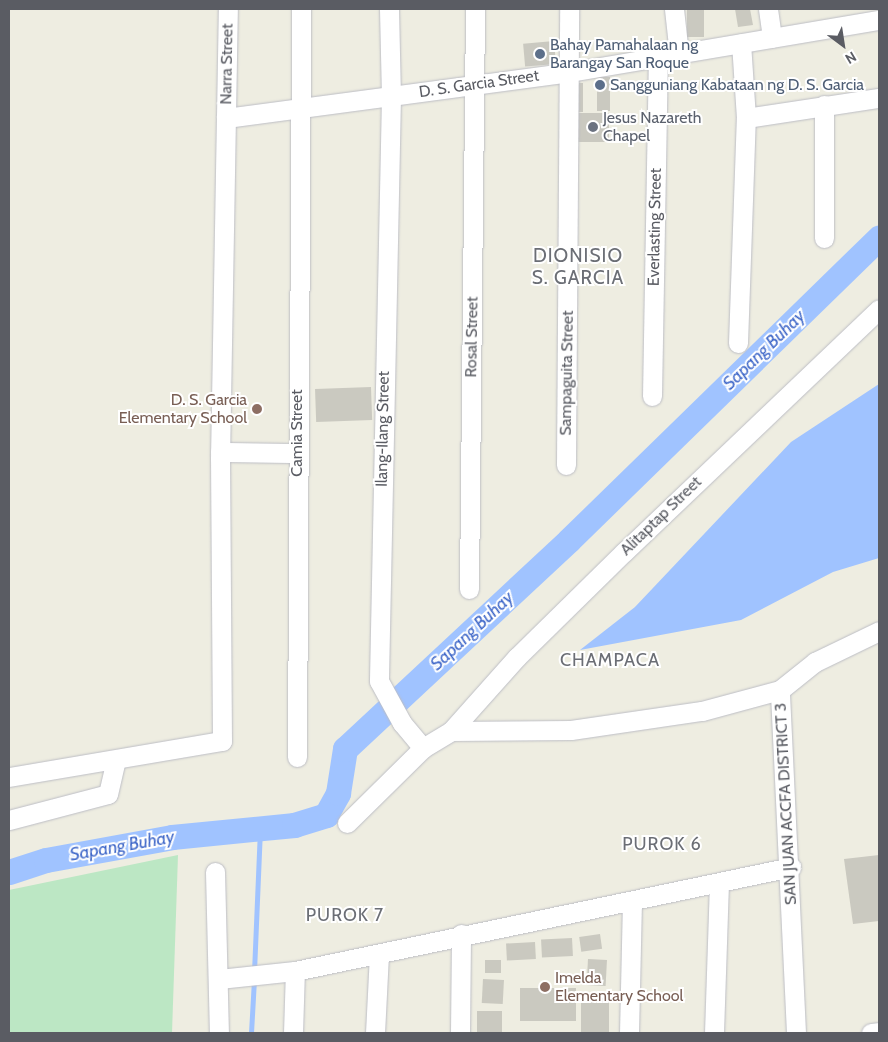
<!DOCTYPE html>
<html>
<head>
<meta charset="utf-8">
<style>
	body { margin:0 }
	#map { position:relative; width:888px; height:1042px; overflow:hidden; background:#eeede1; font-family:Cabin,sans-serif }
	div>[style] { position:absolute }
	.green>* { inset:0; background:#bce7c4 }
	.water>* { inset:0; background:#a0c3ff }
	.stream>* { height:4.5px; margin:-2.25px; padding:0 2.25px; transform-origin:2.25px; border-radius:2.25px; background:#a0c3ff }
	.river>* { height:25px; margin:-12.5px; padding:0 12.5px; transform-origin:12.5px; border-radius:12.5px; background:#a0c3ff }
	.building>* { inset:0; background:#cac9c0; transform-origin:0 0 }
	.roads { filter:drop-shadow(0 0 1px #bcbdc4) drop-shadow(0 0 1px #bcbdc4) }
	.minor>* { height:19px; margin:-9.5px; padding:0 9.5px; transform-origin:9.5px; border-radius:9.5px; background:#fff }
	.dots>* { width:14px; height:14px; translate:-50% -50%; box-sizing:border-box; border:2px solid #fff; border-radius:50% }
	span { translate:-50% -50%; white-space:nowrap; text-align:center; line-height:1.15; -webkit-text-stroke:4px #fff; paint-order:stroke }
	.service-label { font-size:16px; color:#4e5e75 }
	.left { translate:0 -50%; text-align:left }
	.street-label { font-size:16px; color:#5a5c63 }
	.worship-label { font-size:16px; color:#5b616d }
	.education-label { font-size:16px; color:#785e54 }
	.right { translate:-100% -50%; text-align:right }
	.water-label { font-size:18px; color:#3d66c8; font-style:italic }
	.neighbourhood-label { font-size:18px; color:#6b6e75; letter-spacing:1px }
	.quarter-label { font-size:19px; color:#6b6e75; letter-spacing:1px }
	.frame { position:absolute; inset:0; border:10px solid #5a5c63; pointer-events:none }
	.north { position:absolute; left:818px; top:20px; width:50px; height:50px; -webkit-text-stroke:4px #fff; paint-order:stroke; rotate:149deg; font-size:14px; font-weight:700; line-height:20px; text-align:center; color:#5a5c63 }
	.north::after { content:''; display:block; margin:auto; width:18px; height:22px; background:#5a5c63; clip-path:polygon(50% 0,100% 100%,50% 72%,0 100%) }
</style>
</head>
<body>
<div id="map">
	<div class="green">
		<div style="clip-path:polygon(178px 855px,172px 1033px,9px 1033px,9px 890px)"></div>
	</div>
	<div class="water">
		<div style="clip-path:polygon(879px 384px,879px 558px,833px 572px,741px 620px,580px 650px,635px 607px,791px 442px)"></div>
	</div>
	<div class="stream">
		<div style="left:254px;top:972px;width:144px;rotate:-87.6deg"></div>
		<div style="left:251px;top:1033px;width:53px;rotate:-86.8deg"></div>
	</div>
	<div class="river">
		<div style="left:9px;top:872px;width:39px;rotate:-18deg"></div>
		<div style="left:46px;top:860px;width:128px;rotate:-10.3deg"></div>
		<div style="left:172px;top:837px;width:123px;rotate:-5.6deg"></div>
		<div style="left:294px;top:825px;width:34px;rotate:-17deg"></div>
		<div style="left:326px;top:815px;width:25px;rotate:-61deg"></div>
		<div style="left:338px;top:793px;width:45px;rotate:-81deg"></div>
		<div style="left:345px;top:749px;width:306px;rotate:-43deg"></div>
		<div style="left:569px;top:540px;width:433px;rotate:-44.3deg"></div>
	</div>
	<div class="building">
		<div style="left:687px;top:9px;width:17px;height:28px"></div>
		<div style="clip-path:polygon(735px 9px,750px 9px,753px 25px,738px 27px)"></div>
		<div style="left:554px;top:41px;width:23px;height:31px;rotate:85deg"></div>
		<div style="left:597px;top:77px;width:13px;height:34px"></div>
		<div style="left:573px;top:83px;width:10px;height:29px"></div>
		<div style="left:577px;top:113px;width:32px;height:29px"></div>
		<div style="left:371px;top:387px;width:33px;height:56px;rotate:88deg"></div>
		<div style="clip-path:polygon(879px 855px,879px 921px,853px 924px,844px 859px)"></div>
		<div style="left:600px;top:934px;width:15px;height:21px;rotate:82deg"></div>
		<div style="left:572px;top:938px;width:18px;height:31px;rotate:87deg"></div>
		<div style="left:535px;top:942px;width:17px;height:29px;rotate:87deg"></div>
		<div style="left:588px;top:959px;width:19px;height:26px;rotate:3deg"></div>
		<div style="left:485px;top:960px;width:16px;height:13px"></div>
		<div style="left:483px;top:979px;width:21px;height:24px;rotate:3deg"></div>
		<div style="left:576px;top:988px;width:33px;height:56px;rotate:90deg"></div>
		<div style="left:581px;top:995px;width:28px;height:37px"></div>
		<div style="left:502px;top:1011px;width:22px;height:25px;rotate:90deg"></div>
	</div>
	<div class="roads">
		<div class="minor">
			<div style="left:389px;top:9px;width:87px;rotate:88.7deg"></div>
			<div style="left:391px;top:96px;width:585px;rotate:91.18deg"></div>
			<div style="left:379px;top:681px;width:48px;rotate:61.3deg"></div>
			<div style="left:402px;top:723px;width:33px;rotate:50deg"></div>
			<div style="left:674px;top:9px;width:45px;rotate:83.7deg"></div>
			<div style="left:768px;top:9px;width:29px;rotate:82deg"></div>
			<div style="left:226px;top:118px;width:347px;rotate:-7.6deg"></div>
			<div style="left:570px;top:72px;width:313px;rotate:-9.6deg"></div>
			<div style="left:746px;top:118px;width:134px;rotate:-8.6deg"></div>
			<div style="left:824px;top:238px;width:133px;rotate:-90deg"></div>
			<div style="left:738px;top:343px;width:225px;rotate:-88deg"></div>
			<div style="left:746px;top:118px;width:75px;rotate:-93.8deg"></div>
			<div style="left:652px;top:396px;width:339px;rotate:-89deg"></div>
			<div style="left:220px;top:452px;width:76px;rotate:0.8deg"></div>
			<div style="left:566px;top:465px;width:456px;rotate:-89.6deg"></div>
			<div style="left:469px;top:589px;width:580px;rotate:-89.41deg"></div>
			<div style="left:451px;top:731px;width:99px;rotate:-48.3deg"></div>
			<div style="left:517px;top:657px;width:150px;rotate:-44.5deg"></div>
			<div style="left:624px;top:552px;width:352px;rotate:-43.6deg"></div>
			<div style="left:297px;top:757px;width:748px;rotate:-89.69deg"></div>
			<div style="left:9px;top:777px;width:216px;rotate:-9.6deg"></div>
			<div style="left:222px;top:741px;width:282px;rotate:-90.4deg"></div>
			<div style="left:220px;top:459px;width:450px;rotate:-89deg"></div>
			<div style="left:9px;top:820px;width:102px;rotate:-14.7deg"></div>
			<div style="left:108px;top:794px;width:35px;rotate:-77deg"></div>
			<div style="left:347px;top:823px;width:107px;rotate:-44.6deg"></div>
			<div style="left:423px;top:748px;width:33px;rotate:-31deg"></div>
			<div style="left:451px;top:731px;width:120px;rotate:-0.5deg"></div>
			<div style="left:571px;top:730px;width:132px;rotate:-8.3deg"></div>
			<div style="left:702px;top:711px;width:81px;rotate:-15.1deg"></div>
			<div style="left:215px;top:872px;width:161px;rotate:88.6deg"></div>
			<div style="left:219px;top:979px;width:76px;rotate:-6deg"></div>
			<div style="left:295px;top:971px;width:507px;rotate:-11.84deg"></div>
			<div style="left:293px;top:1033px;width:62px;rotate:-88.2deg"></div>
			<div style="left:375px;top:1033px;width:79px;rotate:-87.1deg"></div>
			<div style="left:460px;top:1033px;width:99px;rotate:-89.4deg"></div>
			<div style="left:629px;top:1033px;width:131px;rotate:-88.7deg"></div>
			<div style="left:714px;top:1033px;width:148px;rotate:-88.1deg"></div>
			<div style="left:796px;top:1033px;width:343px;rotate:-92.7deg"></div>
			<div style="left:780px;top:690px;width:45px;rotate:-38.7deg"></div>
			<div style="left:815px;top:662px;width:71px;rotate:-25.8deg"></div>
			<div style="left:871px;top:1033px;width:8px;rotate:-7deg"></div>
		</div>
	</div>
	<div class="dots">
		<div style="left:540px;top:54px;background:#5c6f8a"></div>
		<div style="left:600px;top:85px;background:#5c6f8a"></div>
		<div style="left:593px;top:127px;background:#6b7280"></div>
		<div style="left:257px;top:409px;background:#8d6e63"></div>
		<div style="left:545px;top:987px;background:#8d6e63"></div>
	</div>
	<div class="service-label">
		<span class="left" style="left:550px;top:54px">Bahay Pamahalaan ng<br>Barangay San Roque</span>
		<span class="left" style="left:610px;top:85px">Sangguniang Kabataan ng D. S. Garcia</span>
	</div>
	<div class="street-label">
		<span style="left:227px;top:64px;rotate:-89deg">Narra Street</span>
		<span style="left:479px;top:84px;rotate:-8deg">D. S. Garcia Street</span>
		<span style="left:655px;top:227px;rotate:-89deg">Everlasting Street</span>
		<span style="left:472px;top:337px;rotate:-89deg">Rosal Street</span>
		<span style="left:567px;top:373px;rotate:-89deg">Sampaguita Street</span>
		<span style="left:383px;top:429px;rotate:-89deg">Ilang-Ilang Street</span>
		<span style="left:297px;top:433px;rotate:-90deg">Camia Street</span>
		<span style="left:661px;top:516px;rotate:-44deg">Alitaptap Street</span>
		<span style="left:786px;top:804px;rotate:-93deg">SAN JUAN ACCFA DISTRICT 3</span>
	</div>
	<div class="worship-label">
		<span class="left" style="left:603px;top:127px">Jesus Nazareth<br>Chapel</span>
	</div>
	<div class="education-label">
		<span class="right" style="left:247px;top:409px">D. S. Garcia<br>Elementary School</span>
		<span class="left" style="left:555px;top:987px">Imelda<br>Elementary School</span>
	</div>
	<div class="water-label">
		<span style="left:764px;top:350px;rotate:-44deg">Sapang Buhay</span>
		<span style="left:472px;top:631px;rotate:-43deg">Sapang Buhay</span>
		<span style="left:122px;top:846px;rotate:-10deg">Sapang Buhay</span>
	</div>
	<div class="neighbourhood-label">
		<span style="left:610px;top:660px">CHAMPACA</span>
		<span style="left:662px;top:844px">PUROK 6</span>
		<span style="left:345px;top:915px">PUROK 7</span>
	</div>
	<div class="quarter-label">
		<span style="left:578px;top:267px">DIONISIO<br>S. GARCIA</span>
	</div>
	<div class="frame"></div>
	<div class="north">N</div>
</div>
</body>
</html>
